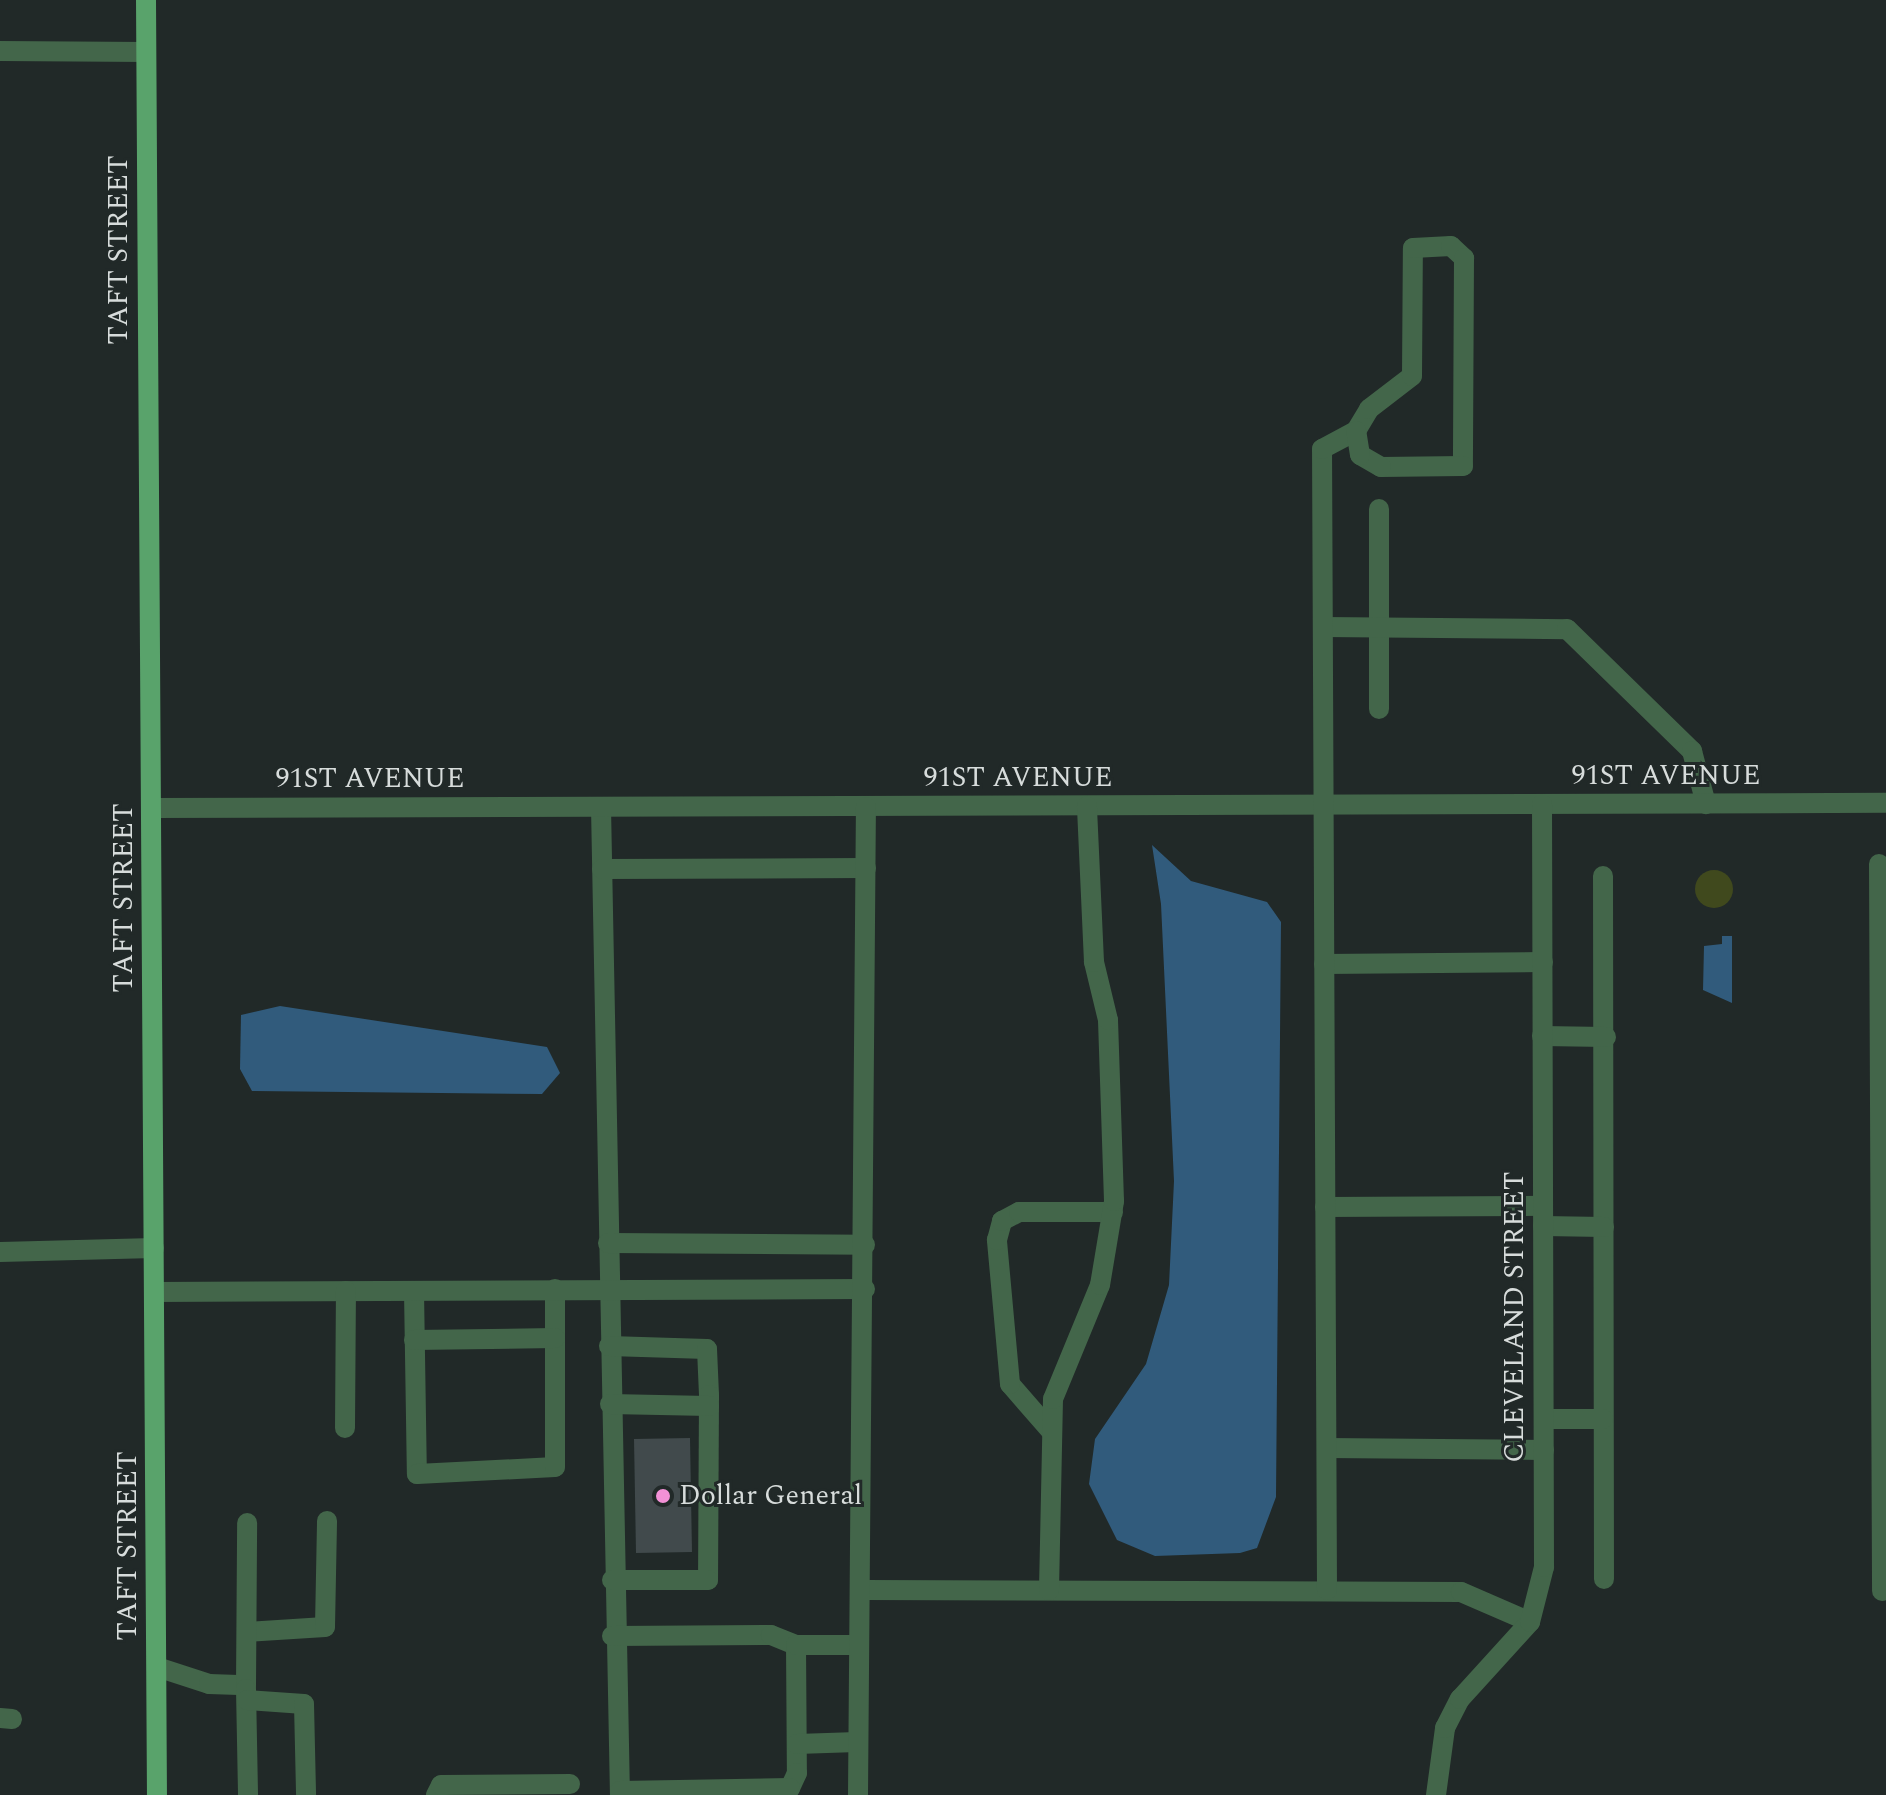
<!DOCTYPE html>
<html>
<head>
<meta charset="utf-8">
<style>
	body { margin:0 }
	#map { position:relative; width:1886px; height:1795px; overflow:hidden; background:#212928; font-family:Spectral,serif }
	div>[style] { position:absolute }
	.green>* { inset:0; background:#40491d }
	.round { border-radius:50% }
	.water>* { inset:0; background:#315b7c }
	.building>* { inset:0; background:#414a4c; transform-origin:0 0 }
	.minor>* { height:20px; margin:-10px; padding:0 10px; transform-origin:10px; border-radius:10px; background:#43664a }
	.major>* { height:20px; margin:-10px; padding:0 10px; transform-origin:10px; border-radius:10px; background:#59a36b }
	.dots>* { width:22px; height:22px; translate:-50% -50%; box-sizing:border-box; border:4px solid #212928; border-radius:50% }
	span { translate:-50% -50%; white-space:nowrap; text-align:center; line-height:1.15; -webkit-text-stroke:6px #212928; paint-order:stroke }
	.street-label { font-size:28px; color:#d7dcdb }
	.poi-label { font-size:28px; color:#d7dcdb }
	.left { translate:0 -50%; text-align:left }
</style>
</head>
<body>
<div id="map">
	<div class="green">
		<div class="round" style="left:1695px;top:870px;width:38px;height:38px"></div>
	</div>
	<div class="water">
		<div style="clip-path:polygon(1152px 845px,1191px 881px,1267px 902px,1281px 922px,1276px 1497px,1257px 1548px,1240px 1553px,1155px 1556px,1117px 1540px,1089px 1484px,1095px 1439px,1146px 1364px,1169px 1285px,1174px 1181px,1161px 904px)"></div>
		<div style="clip-path:polygon(1722px 936px,1732px 936px,1732px 1003px,1703px 990px,1704px 946px,1722px 944px)"></div>
		<div style="clip-path:polygon(280px 1006px,547px 1047px,560px 1073px,542px 1094px,252px 1091px,240px 1069px,241px 1015px)"></div>
	</div>
	<div class="building">
		<div style="left:690px;top:1438px;width:114px;height:56px;rotate:89deg"></div>
	</div>
	<div class="minor">
		<div style="left:0;top:51px;width:146px;rotate:0.4deg"></div>
		<div style="left:1379px;top:509px;width:200px;rotate:90deg"></div>
		<div style="left:1323px;top:627px;width:244px;rotate:0.5deg"></div>
		<div style="left:1567px;top:629px;width:175px;rotate:44.3deg"></div>
		<div style="left:1692px;top:751px;width:55px;rotate:75.2deg"></div>
		<div style="left:601px;top:807px;width:988px;rotate:88.9deg"></div>
		<div style="left:151px;top:808px;width:1735px;rotate:-0.17deg"></div>
		<div style="left:1879px;top:864px;width:727px;rotate:89.76deg"></div>
		<div style="left:602px;top:869px;width:264px;rotate:-0.2deg"></div>
		<div style="left:1603px;top:876px;width:703px;rotate:89.92deg"></div>
		<div style="left:1324px;top:964px;width:219px;rotate:-0.5deg"></div>
		<div style="left:1542px;top:1036px;width:64px;rotate:0.9deg"></div>
		<div style="left:1325px;top:1207px;width:218px;rotate:-0.3deg"></div>
		<div style="left:1543px;top:1226px;width:61px;rotate:0.9deg"></div>
		<div style="left:608px;top:1243px;width:257px;rotate:0.4deg"></div>
		<div style="left:0;top:1252px;width:154px;rotate:-1.5deg"></div>
		<div style="left:414px;top:1291px;width:183px;rotate:89.1deg"></div>
		<div style="left:417px;top:1474px;width:138px;rotate:-2.9deg"></div>
		<div style="left:555px;top:1467px;width:178px;rotate:-90deg"></div>
		<div style="left:155px;top:1292px;width:710px;rotate:-0.24deg"></div>
		<div style="left:414px;top:1340px;width:141px;rotate:-0.8deg"></div>
		<div style="left:609px;top:1346px;width:98px;rotate:1.8deg"></div>
		<div style="left:707px;top:1349px;width:46px;rotate:87.5deg"></div>
		<div style="left:709px;top:1395px;width:185px;rotate:90.3deg"></div>
		<div style="left:708px;top:1580px;width:96px;rotate:180deg"></div>
		<div style="left:610px;top:1404px;width:99px;rotate:1.2deg"></div>
		<div style="left:1544px;top:1419px;width:59px"></div>
		<div style="left:345px;top:1428px;width:137px;rotate:-89.6deg"></div>
		<div style="left:1050px;top:1430px;width:61px;rotate:-131deg"></div>
		<div style="left:1010px;top:1384px;width:145px;rotate:-95.2deg"></div>
		<div style="left:997px;top:1240px;width:20px;rotate:-75deg"></div>
		<div style="left:1002px;top:1221px;width:19px;rotate:-28deg"></div>
		<div style="left:1019px;top:1212px;width:94px"></div>
		<div style="left:1327px;top:1448px;width:217px;rotate:0.5deg"></div>
		<div style="left:864px;top:1590px;width:597px;rotate:0.19deg"></div>
		<div style="left:1461px;top:1592px;width:75px;rotate:23.5deg"></div>
		<div style="left:1049px;top:1590px;width:191px;rotate:-88.8deg"></div>
		<div style="left:1053px;top:1399px;width:123px;rotate:-67.6deg"></div>
		<div style="left:1100px;top:1285px;width:85px;rotate:-80.5deg"></div>
		<div style="left:1114px;top:1201px;width:181px;rotate:-91.9deg"></div>
		<div style="left:1108px;top:1020px;width:60px;rotate:-103.6deg"></div>
		<div style="left:1094px;top:962px;width:156px;rotate:-92.6deg"></div>
		<div style="left:1327px;top:1590px;width:1141px;rotate:-90.25deg"></div>
		<div style="left:1322px;top:449px;width:38px;rotate:-28deg"></div>
		<div style="left:1356px;top:431px;width:26px;rotate:-59deg"></div>
		<div style="left:1369px;top:409px;width:54px;rotate:-37.5deg"></div>
		<div style="left:1412px;top:376px;width:128px;rotate:-89.6deg"></div>
		<div style="left:1413px;top:248px;width:38px;rotate:-3deg"></div>
		<div style="left:1451px;top:246px;width:18px;rotate:43deg"></div>
		<div style="left:1464px;top:258px;width:208px;rotate:90.3deg"></div>
		<div style="left:1463px;top:466px;width:82px;rotate:179.3deg"></div>
		<div style="left:1381px;top:467px;width:24px;rotate:-150deg"></div>
		<div style="left:1360px;top:455px;width:24px;rotate:-99deg"></div>
		<div style="left:247px;top:1632px;width:78px;rotate:-3.7deg"></div>
		<div style="left:325px;top:1627px;width:106px;rotate:-88.9deg"></div>
		<div style="left:612px;top:1636px;width:159px;rotate:-0.4deg"></div>
		<div style="left:771px;top:1635px;width:27px;rotate:22deg"></div>
		<div style="left:796px;top:1645px;width:128px;rotate:89.6deg"></div>
		<div style="left:797px;top:1773px;width:17px;rotate:115deg"></div>
		<div style="left:790px;top:1788px;width:170px;rotate:179deg"></div>
		<div style="left:796px;top:1645px;width:63px"></div>
		<div style="left:157px;top:1667px;width:55px;rotate:18.1deg"></div>
		<div style="left:209px;top:1684px;width:37px;rotate:2deg"></div>
		<div style="left:246px;top:1685px;width:162px;rotate:-89.6deg"></div>
		<div style="left:246px;top:1689px;width:106px;rotate:88.9deg"></div>
		<div style="left:247px;top:1700px;width:57px;rotate:4deg"></div>
		<div style="left:304px;top:1704px;width:91px;rotate:88.7deg"></div>
		<div style="left:0;top:1718px;width:12px;rotate:5deg"></div>
		<div style="left:797px;top:1744px;width:60px;rotate:-1.9deg"></div>
		<div style="left:436px;top:1795px;width:11px;rotate:-63deg"></div>
		<div style="left:441px;top:1785px;width:129px;rotate:-0.4deg"></div>
		<div style="left:858px;top:1795px;width:988px;rotate:-89.54deg"></div>
		<div style="left:1436px;top:1795px;width:68px;rotate:-82.3deg"></div>
		<div style="left:1445px;top:1728px;width:33px;rotate:-63deg"></div>
		<div style="left:1460px;top:1699px;width:104px;rotate:-47.7deg"></div>
		<div style="left:1530px;top:1622px;width:57px;rotate:-75.7deg"></div>
		<div style="left:1544px;top:1567px;width:763px;rotate:-90.15deg"></div>
	</div>
	<div class="major">
		<div style="left:146px;top:0;width:1795px;rotate:89.65deg"></div>
	</div>
	<div class="dots">
		<div style="left:663px;top:1496px;background:#f291d6"></div>
	</div>
	<div class="street-label">
		<span style="left:119px;top:250px;rotate:-90deg">TAFT STREET</span>
		<span style="left:1666px;top:776px">91ST AVENUE</span>
		<span style="left:1018px;top:778px">91ST AVENUE</span>
		<span style="left:370px;top:779px">91ST AVENUE</span>
		<span style="left:124px;top:898px;rotate:-90deg">TAFT STREET</span>
		<span style="left:1515px;top:1317px;rotate:-90deg">CLEVELAND STREET</span>
		<span style="left:128px;top:1546px;rotate:-90deg">TAFT STREET</span>
	</div>
	<div class="poi-label">
		<span class="left" style="left:679px;top:1496px">Dollar General</span>
	</div>
</div>
</body>
</html>
